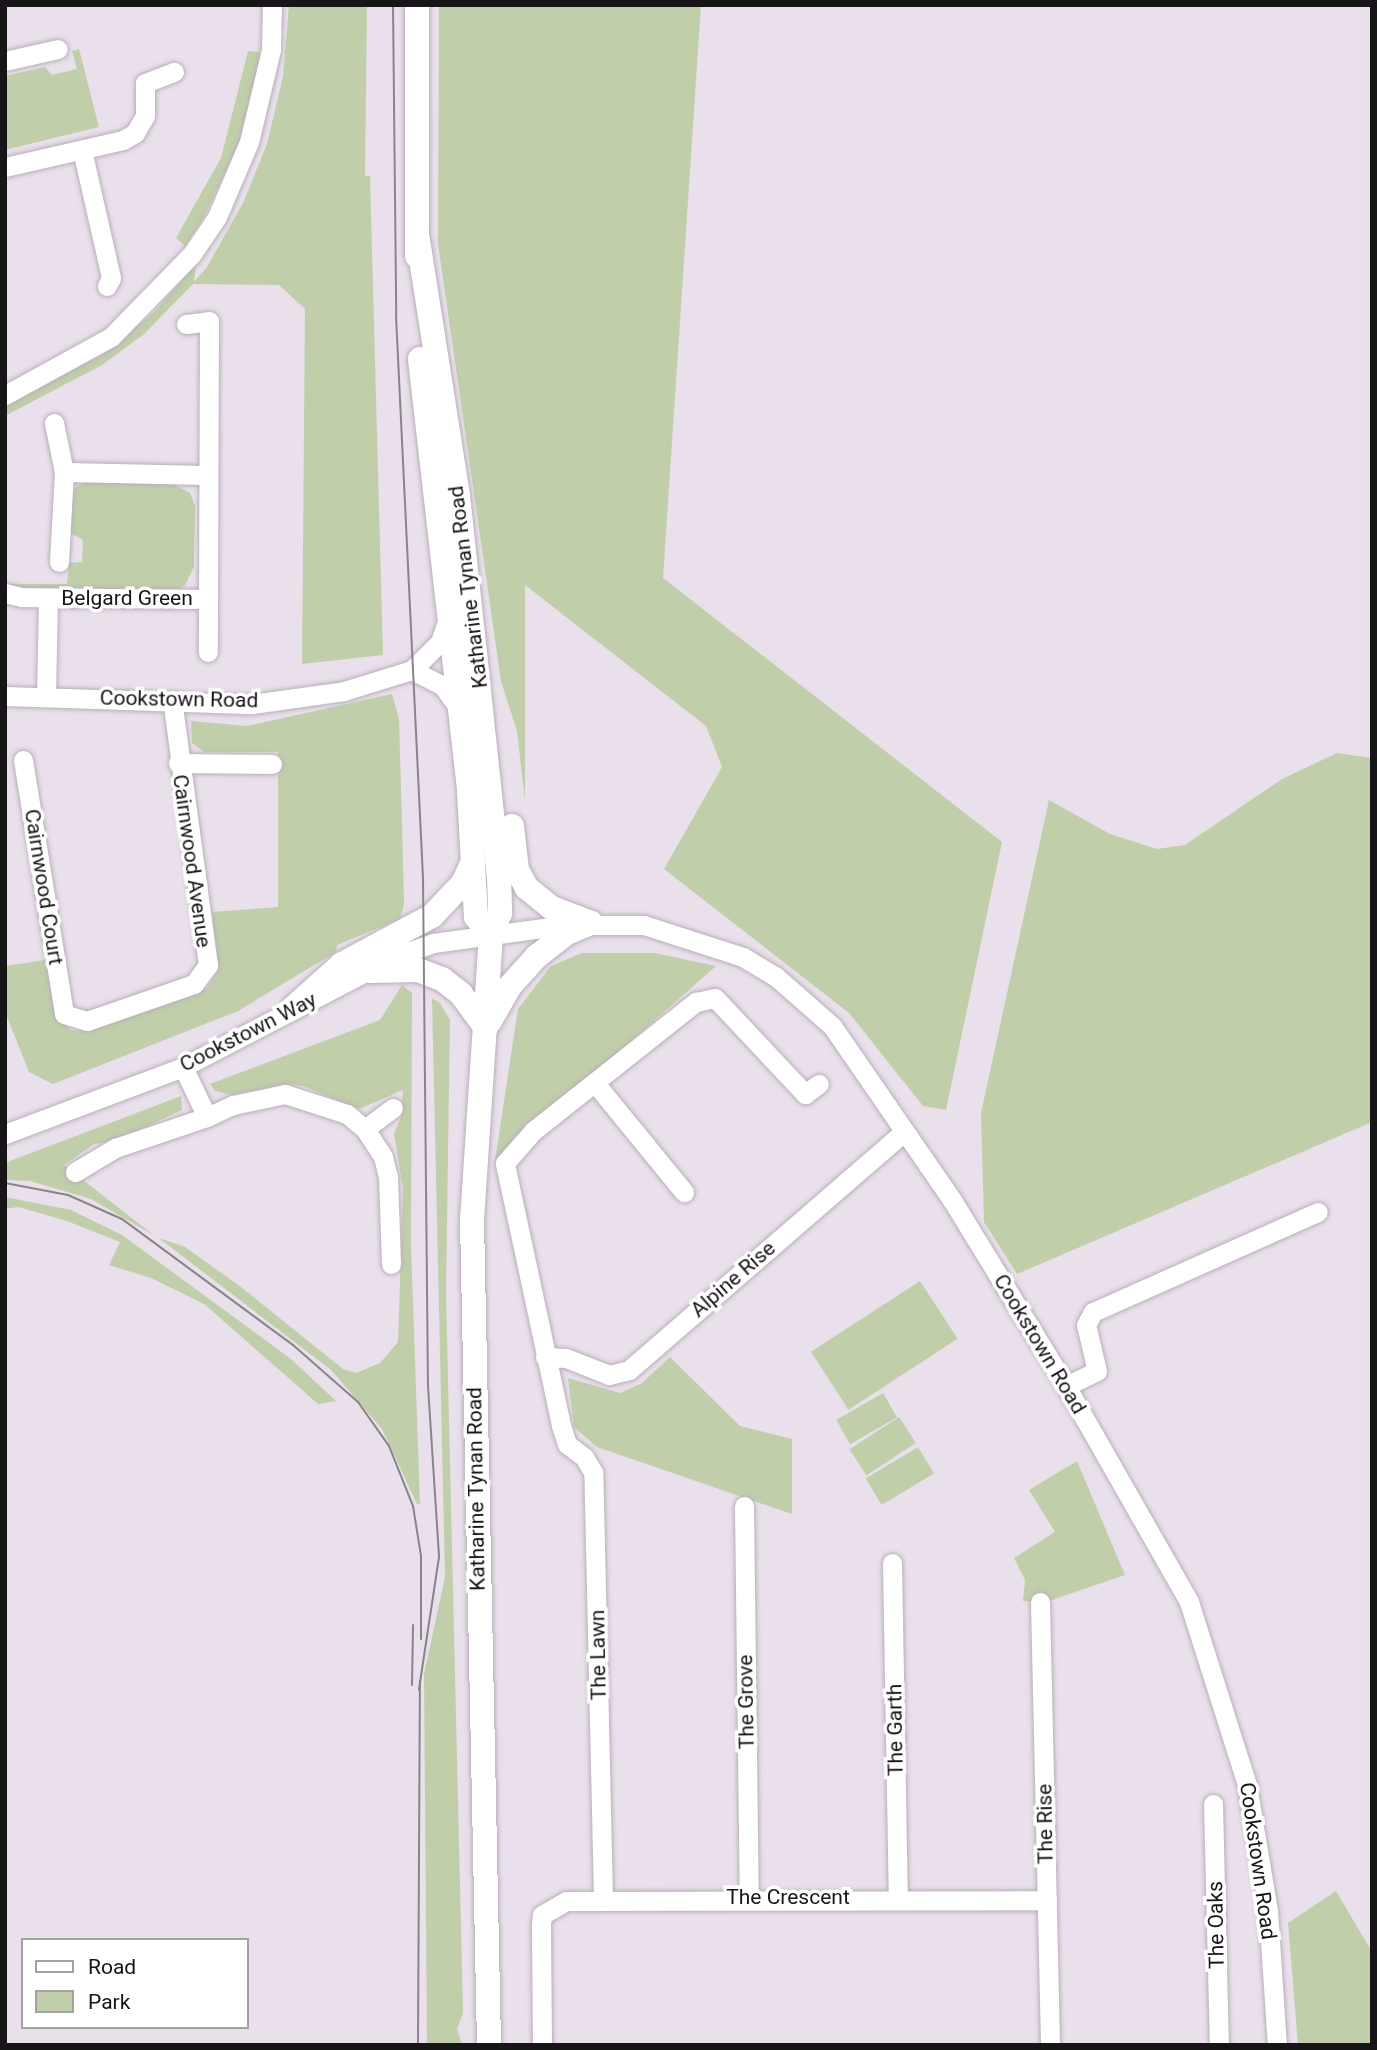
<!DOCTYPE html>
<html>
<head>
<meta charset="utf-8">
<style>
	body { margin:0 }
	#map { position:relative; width:1377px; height:2050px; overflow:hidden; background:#e9e0eb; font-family:Roboto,sans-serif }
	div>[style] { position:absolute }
	.green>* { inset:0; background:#c0cfaa; transform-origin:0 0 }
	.roads { filter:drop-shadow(0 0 2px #b8afb9) drop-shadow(0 0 2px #b8afb9) }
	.minor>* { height:19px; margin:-9.5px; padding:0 9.5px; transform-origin:9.5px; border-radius:9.5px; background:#fff }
	.major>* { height:24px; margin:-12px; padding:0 12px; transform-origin:12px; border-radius:12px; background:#fff }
	.tram>* { height:2px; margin:-1px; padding:0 1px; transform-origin:1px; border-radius:1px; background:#89838a }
	span { translate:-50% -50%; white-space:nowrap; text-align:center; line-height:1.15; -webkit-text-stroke:7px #fff; paint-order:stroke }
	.street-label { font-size:21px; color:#181518 }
	.frame { position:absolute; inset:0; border:7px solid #181518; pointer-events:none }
	.legend { position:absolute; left:21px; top:1938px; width:228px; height:91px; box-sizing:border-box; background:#fff; border:2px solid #a3a1a3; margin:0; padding:9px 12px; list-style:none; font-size:21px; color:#181518 }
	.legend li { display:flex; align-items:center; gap:14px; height:35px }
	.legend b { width:35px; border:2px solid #a3a1a3 }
</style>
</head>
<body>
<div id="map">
	<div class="green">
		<div style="clip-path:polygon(289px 5px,367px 5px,365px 176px,370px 176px,383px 655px,302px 664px,305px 309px,279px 285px,193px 284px,143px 335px,102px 365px,5px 416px,5px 406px,103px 354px,153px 313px,196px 265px,194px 282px,207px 267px,243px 203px,267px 144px,283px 76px)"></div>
		<div style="clip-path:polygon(439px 5px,701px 5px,663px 578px,1002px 842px,946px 1110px,923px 1106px,849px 1013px,664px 869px,722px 767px,706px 726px,525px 585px,525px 800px,517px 731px,501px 681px,438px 244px)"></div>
		<div style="clip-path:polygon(79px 49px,99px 127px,5px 150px,5px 76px,45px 67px,52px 75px,77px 69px,72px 51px)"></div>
		<div style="clip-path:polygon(248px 51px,260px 52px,260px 59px,239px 143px,203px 219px,185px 246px,176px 238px,221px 158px)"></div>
		<div style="clip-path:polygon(90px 480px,173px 484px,190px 493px,195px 506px,194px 567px,185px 585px,179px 589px,35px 590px,5px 584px,67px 584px,69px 563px,82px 562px,83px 540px,71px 533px,71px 498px,76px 487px)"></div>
		<div style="clip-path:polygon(392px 694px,399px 719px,402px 822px,404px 904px,400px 919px,337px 945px,336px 952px,238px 1011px,53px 1084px,29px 1072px,5px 1012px,5px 966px,46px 960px,57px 1019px,71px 1030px,82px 1031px,207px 988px,219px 969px,212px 912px,278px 907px,278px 752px,204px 752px,192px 743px,191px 721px,247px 726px)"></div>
		<div style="clip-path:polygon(1337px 753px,1372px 758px,1372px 1122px,1017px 1274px,984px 1222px,981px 1113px,1049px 800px,1110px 834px,1157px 849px,1185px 845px,1282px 779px)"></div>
		<div style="clip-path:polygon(582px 953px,655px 953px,716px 966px,495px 1161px,518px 1009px,551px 966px)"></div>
		<div style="clip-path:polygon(402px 985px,412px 993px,411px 1245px,420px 1504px,417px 1504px,382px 1429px,331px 1370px,160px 1239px,91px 1199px,30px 1181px,5px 1180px,5px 1164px,10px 1161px,181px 1096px,182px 1110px,116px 1141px,94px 1144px,64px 1165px,156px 1237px,185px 1247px,241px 1287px,343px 1369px,356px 1373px,380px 1363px,398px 1342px,403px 1188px,394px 1134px,401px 1116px,403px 1090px,359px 1109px,303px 1086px,286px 1084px,232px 1095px,215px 1091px,210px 1084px,380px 1020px)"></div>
		<div style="clip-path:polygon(432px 998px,440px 1003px,450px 1020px,446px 1293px,463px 2013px,457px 2029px,462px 2045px,427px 2045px,424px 1674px,445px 1577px)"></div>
		<div style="clip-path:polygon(5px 1197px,71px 1210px,122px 1235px,291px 1359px,336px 1401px,318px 1404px,204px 1304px,151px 1278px,109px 1265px,120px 1242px,67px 1221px,18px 1207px,5px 1209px)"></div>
		<div style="left:920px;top:1281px;width:69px;height:130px;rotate:57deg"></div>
		<div style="clip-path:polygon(670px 1357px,740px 1426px,792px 1439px,792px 1514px,597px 1447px,574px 1427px,568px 1378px,620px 1393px,642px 1383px)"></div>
		<div style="left:883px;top:1393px;width:28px;height:54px;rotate:60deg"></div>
		<div style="left:899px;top:1417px;width:31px;height:59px;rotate:57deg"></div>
		<div style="left:918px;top:1447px;width:31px;height:61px;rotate:59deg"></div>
		<div style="clip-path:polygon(1077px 1461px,1125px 1575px,1043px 1603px,1023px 1601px,1025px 1580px,1014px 1558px,1055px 1532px,1029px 1490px)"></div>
		<div style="clip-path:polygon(1336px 1891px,1372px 1952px,1372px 2045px,1298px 2045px,1288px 1923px)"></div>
	</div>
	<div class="roads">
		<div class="minor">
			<div style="left:5px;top:61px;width:54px;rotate:-12.8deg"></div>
			<div style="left:82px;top:150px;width:131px;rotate:77.2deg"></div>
			<div style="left:111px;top:278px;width:9px;rotate:117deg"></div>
			<div style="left:5px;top:167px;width:121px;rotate:-12.9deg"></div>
			<div style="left:123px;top:140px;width:14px;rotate:-30deg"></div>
			<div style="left:135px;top:133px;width:20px;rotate:-60deg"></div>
			<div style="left:145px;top:116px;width:33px;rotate:-90deg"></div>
			<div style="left:145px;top:83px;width:31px;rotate:-21deg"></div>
			<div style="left:186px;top:324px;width:23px;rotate:-7deg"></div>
			<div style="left:209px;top:321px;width:331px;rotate:90.2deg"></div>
			<div style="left:5px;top:395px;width:121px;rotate:-28.7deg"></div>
			<div style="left:111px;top:337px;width:116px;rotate:-45.7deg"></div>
			<div style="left:192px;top:254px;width:45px;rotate:-56deg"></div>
			<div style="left:217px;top:217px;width:82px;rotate:-66.9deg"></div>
			<div style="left:249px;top:142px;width:95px;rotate:-76.6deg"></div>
			<div style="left:271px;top:50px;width:45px;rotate:-88.7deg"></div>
			<div style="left:54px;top:423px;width:50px;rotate:78.5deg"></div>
			<div style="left:64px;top:472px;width:90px;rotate:93.2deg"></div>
			<div style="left:64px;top:472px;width:144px;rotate:1.2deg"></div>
			<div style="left:5px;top:593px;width:16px;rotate:14deg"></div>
			<div style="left:21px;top:597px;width:185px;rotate:0.6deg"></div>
			<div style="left:412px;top:670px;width:40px;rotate:-45deg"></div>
			<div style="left:440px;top:642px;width:24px;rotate:-71deg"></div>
			<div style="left:5px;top:696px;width:247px;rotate:1.9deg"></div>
			<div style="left:252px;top:704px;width:93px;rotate:-8deg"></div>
			<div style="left:344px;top:691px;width:71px;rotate:-17.2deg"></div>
			<div style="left:412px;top:670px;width:34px;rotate:27deg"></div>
			<div style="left:442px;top:685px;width:29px;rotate:54deg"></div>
			<div style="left:46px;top:696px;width:98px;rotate:-88.8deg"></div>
			<div style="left:23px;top:760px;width:257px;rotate:80.8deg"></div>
			<div style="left:64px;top:1014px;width:24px;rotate:17deg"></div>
			<div style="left:87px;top:1021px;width:113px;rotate:-19.1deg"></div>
			<div style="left:194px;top:984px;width:24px;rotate:-54deg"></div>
			<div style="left:208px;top:965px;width:267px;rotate:-97.7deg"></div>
			<div style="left:178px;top:763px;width:94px;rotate:0.6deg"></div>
			<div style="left:183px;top:1067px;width:55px;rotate:64.4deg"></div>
			<div style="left:207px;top:1117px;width:29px;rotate:-25deg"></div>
			<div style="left:233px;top:1105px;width:53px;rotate:-11.9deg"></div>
			<div style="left:285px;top:1094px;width:65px;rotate:17.9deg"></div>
			<div style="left:347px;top:1114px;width:23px;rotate:40deg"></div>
			<div style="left:365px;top:1129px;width:33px;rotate:57deg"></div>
			<div style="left:383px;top:1157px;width:21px;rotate:76deg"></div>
			<div style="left:388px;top:1177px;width:87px;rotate:88deg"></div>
			<div style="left:595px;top:1083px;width:141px;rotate:50.8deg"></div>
			<div style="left:365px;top:1129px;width:35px;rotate:-37deg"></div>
			<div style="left:5px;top:1134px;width:190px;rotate:-20.6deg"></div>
			<div style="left:183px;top:1067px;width:240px;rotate:-27.5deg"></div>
			<div style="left:396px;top:956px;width:39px;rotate:-19deg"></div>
			<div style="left:433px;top:943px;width:132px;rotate:-7.8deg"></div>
			<div style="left:564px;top:925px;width:80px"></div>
			<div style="left:644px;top:925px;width:104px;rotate:17.9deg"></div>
			<div style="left:743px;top:957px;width:37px;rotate:31deg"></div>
			<div style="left:775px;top:976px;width:76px;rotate:41.3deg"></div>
			<div style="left:832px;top:1026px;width:211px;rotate:55.4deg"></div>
			<div style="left:952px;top:1200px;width:218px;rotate:58.5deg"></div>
			<div style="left:1066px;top:1386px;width:249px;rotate:60.3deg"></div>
			<div style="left:1189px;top:1602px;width:192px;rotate:72.4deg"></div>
			<div style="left:1247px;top:1785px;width:128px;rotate:80.5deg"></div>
			<div style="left:1268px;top:1911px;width:134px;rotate:86.2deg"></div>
			<div style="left:75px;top:1172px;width:47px;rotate:-31deg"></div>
			<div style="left:115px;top:1148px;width:97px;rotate:-18.6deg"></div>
			<div style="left:545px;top:1357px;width:21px;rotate:3deg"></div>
			<div style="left:566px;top:1358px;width:46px;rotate:21.6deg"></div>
			<div style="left:609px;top:1375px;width:21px;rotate:-14deg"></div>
			<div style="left:629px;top:1370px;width:364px;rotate:-40.9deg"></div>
			<div style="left:1066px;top:1386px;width:34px;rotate:-26deg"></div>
			<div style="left:1097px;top:1371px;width:47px;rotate:-103.4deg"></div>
			<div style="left:1086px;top:1325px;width:15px;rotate:-62deg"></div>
			<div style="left:1093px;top:1312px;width:246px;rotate:-24deg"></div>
			<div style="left:744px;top:1506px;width:391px;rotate:89.3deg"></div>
			<div style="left:892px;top:1563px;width:335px;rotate:89deg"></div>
			<div style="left:1040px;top:1602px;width:443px;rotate:88.7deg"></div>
			<div style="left:1213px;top:1804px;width:241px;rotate:88.6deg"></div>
			<div style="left:603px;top:1898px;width:426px;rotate:-91.3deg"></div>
			<div style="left:593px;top:1472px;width:17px;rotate:-121deg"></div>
			<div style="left:584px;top:1457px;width:21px;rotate:-143deg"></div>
			<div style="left:567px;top:1444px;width:20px;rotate:-108deg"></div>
			<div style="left:561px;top:1425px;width:268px;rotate:-102.1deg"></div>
			<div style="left:505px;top:1163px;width:43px;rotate:-48.8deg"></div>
			<div style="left:533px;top:1131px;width:208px;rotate:-38.4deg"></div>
			<div style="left:696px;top:1002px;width:19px;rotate:-12deg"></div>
			<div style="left:715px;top:998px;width:132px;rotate:46.8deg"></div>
			<div style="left:805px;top:1094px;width:17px;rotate:-36deg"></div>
			<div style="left:542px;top:2045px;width:121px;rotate:-90.5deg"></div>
			<div style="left:541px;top:1924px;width:9px;rotate:-84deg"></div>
			<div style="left:542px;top:1915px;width:28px;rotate:-30deg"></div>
			<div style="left:566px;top:1901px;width:481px;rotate:-0.1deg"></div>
		</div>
		<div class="major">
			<div style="left:417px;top:5px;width:251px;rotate:90deg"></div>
			<div style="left:418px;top:240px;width:258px;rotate:81.1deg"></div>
			<div style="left:458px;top:495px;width:385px;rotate:83.9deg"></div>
			<div style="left:499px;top:878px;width:35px;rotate:88deg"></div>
			<div style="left:500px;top:913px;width:23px;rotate:113deg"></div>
			<div style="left:491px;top:934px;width:286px;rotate:93.8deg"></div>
			<div style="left:472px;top:1219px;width:826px;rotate:88.82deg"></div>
			<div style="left:420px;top:359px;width:436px;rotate:83.5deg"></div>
			<div style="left:469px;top:792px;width:125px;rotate:86.8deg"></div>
			<div style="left:476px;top:917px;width:23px;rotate:49deg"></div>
			<div style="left:512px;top:826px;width:44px;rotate:83.5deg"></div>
			<div style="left:517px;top:870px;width:21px;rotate:61deg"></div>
			<div style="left:527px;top:888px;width:32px;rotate:39deg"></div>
			<div style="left:552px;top:908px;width:42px;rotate:21deg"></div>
			<div style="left:372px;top:971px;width:46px;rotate:-1.2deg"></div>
			<div style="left:418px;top:970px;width:26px;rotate:21deg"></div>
			<div style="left:442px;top:979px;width:24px;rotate:38deg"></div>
			<div style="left:461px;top:994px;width:42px;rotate:53.7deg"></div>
			<div style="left:293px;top:1008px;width:66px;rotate:-41.9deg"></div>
			<div style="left:342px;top:964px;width:102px;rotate:-28.1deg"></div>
			<div style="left:432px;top:916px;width:45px;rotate:-46.8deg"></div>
			<div style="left:463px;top:883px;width:23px;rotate:-65deg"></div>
			<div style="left:490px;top:1021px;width:40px;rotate:-60.3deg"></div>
			<div style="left:510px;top:986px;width:39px;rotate:-48deg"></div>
			<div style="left:536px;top:957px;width:39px;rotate:-38deg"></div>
			<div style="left:567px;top:933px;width:26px;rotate:-23deg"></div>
		</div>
	</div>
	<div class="tram">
		<div style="left:393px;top:5px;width:311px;rotate:89.4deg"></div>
		<div style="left:396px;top:316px;width:563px;rotate:87.25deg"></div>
		<div style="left:423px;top:878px;width:508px;rotate:89.44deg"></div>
		<div style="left:428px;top:1386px;width:171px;rotate:86.3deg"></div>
		<div style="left:439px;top:1557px;width:134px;rotate:98.6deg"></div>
		<div style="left:5px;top:1183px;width:64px;rotate:10.8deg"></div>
		<div style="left:68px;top:1195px;width:59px;rotate:24deg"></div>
		<div style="left:122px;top:1219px;width:212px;rotate:36.4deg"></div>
		<div style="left:293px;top:1345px;width:86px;rotate:41.2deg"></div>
		<div style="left:358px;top:1402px;width:54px;rotate:54.8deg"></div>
		<div style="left:389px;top:1446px;width:65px;rotate:68.2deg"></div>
		<div style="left:413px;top:1506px;width:51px;rotate:80.9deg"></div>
		<div style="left:421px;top:1556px;width:83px;rotate:90deg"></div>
		<div style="left:412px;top:1685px;width:60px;rotate:-89deg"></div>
		<div style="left:418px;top:2045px;width:364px;rotate:-89.7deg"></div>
	</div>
	<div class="street-label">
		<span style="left:468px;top:587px;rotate:-97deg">Katharine Tynan Road</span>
		<span style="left:127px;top:598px">Belgard Green</span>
		<span style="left:179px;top:699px;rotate:1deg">Cookstown Road</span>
		<span style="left:192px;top:861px;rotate:82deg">Cairnwood Avenue</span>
		<span style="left:44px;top:887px;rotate:81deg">Cairnwood Court</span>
		<span style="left:248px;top:1032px;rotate:-27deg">Cookstown Way</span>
		<span style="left:733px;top:1279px;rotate:-41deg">Alpine Rise</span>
		<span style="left:1040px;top:1344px;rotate:59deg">Cookstown Road</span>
		<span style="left:476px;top:1489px;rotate:-91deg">Katharine Tynan Road</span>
		<span style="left:598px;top:1655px;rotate:-91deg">The Lawn</span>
		<span style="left:746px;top:1702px;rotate:-91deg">The Grove</span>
		<span style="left:895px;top:1730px;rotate:-91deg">The Garth</span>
		<span style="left:1045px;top:1824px;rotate:-91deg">The Rise</span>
		<span style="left:1258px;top:1861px;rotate:82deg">Cookstown Road</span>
		<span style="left:788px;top:1897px">The Crescent</span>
		<span style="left:1216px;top:1925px;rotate:-91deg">The Oaks</span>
	</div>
	<div class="frame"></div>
	<ul class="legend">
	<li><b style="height:9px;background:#fff"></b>Road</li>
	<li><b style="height:19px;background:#c0cfaa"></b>Park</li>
	</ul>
</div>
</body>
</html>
